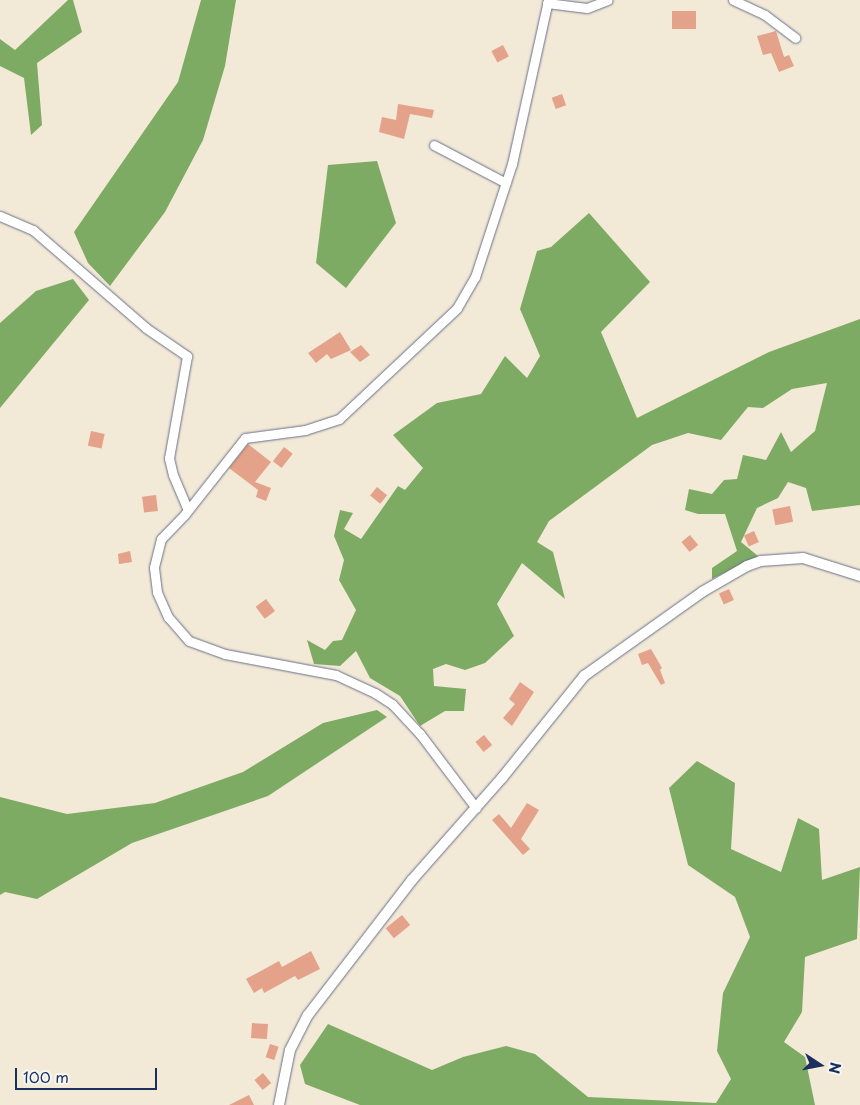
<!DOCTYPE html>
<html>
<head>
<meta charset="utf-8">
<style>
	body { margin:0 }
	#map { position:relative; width:860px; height:1105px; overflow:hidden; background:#f3e9d7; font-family:"Playpen Sans",sans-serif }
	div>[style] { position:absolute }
	.forest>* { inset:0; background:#7eab64 }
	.building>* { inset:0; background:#e3a289; transform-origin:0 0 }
	.roads { filter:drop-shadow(0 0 1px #677088) drop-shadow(0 0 1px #677088) }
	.minor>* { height:9px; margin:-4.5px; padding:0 4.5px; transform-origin:4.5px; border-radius:4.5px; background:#fff }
	.tertiary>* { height:10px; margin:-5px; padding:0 5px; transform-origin:5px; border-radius:5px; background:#fff }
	span { translate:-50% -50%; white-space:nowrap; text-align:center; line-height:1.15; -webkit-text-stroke:4px #f6f6f2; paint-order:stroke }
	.north { position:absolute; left:795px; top:1040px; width:50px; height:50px; -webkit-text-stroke:4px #f6f6f2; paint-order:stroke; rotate:101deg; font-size:14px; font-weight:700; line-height:20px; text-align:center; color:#1b2f5e }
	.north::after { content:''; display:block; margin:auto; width:18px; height:22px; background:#1b2f5e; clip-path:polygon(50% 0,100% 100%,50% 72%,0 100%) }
	.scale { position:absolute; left:15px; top:1068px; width:142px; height:22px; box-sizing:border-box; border:2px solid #1b2f5e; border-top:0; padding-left:6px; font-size:15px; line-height:18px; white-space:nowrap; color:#1b2f5e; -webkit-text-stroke:4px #f6f6f2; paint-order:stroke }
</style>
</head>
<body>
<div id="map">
	<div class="forest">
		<div style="clip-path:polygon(68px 0,73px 0,82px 32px,37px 63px,42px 125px,31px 135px,24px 78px,0 66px,0 39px,15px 50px)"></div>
		<div style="clip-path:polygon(201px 0,236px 0,225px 66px,203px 140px,165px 212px,110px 286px,88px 263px,74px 232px,178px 82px)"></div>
		<div style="clip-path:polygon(377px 161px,396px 223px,346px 288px,316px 263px,328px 165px)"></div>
		<div style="clip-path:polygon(589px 213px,650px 282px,601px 332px,637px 418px,769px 352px,860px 319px,860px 505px,812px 511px,806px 488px,788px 482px,778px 498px,757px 508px,741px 542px,758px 556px,712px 579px,712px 568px,737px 551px,725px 514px,698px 514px,685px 510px,689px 489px,712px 494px,724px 480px,737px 479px,743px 455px,766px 460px,781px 432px,791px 452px,815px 431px,827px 383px,792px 389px,763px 408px,748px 407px,721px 440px,688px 433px,652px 445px,549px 521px,537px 542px,553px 552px,565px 599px,522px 563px,497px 604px,514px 636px,485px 663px,465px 670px,446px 664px,433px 669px,434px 686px,466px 689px,464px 711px,445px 711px,420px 726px,400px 696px,370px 678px,356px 651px,340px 666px,314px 664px,307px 640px,325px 650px,333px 641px,342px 640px,356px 610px,339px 580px,344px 560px,334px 536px,340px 510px,353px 513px,344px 529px,361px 539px,398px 486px,405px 490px,423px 468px,393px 435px,437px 403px,481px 394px,505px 356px,527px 378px,540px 356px,520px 309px,537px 251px,551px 247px)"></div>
		<div style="clip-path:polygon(73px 279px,89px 300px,0 408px,0 323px,36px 291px)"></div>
		<div style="clip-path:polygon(377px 710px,387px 717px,268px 796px,132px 843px,37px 899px,5px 892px,0 895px,0 797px,67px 814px,155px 803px,243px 772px,323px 723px)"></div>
		<div style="clip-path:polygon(697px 761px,735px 783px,731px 849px,781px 872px,798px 818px,819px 829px,822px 880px,860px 867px,857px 939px,805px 957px,802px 1012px,784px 1042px,805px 1057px,815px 1105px,360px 1105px,305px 1084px,300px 1065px,328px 1024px,432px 1070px,463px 1057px,506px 1046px,535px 1054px,588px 1097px,716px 1103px,731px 1079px,717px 1051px,723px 993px,750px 937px,735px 897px,688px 865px,669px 788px)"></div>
	</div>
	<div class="building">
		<div style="left:672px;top:11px;width:24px;height:18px"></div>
		<div style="clip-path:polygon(776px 31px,784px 57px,789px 55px,794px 66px,779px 72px,771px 53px,763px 55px,757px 36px)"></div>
		<div style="left:503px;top:45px;width:13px;height:13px;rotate:63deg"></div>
		<div style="left:562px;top:94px;width:12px;height:11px;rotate:70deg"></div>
		<div style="clip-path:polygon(398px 104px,434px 110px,432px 118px,410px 114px,404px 139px,379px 132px,382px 117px,396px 120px)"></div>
		<div style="clip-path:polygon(340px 332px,351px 350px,331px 359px,327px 354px,316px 363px,308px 353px)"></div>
		<div style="clip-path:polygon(361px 345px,370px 355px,360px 362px,350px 352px)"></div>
		<div style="left:91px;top:431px;width:14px;height:15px;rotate:12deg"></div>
		<div style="clip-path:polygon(248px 444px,271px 462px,255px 482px,271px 488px,266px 501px,256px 497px,258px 490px,229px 468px)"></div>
		<div style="left:284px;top:447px;width:11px;height:18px;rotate:38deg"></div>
		<div style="left:377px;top:487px;width:13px;height:11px;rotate:39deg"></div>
		<div style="left:156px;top:495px;width:16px;height:14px;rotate:83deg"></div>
		<div style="left:790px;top:506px;width:16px;height:18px;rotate:79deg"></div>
		<div style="left:754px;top:531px;width:12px;height:11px;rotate:66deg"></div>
		<div style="left:690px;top:535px;width:13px;height:11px;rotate:51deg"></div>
		<div style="clip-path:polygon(130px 551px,132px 562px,119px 564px,118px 554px)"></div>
		<div style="left:729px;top:589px;width:12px;height:11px;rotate:66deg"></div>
		<div style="left:266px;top:599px;width:15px;height:13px;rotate:53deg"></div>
		<div style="clip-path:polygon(651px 649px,662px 668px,660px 670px,665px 683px,661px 685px,648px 663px,642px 665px,638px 654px)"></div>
		<div style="clip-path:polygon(520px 682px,534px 692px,512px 726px,503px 718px,515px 704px,509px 699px)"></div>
		<div style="left:484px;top:735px;width:13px;height:11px;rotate:51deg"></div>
		<div style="clip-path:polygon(527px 803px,539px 810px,521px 839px,530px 849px,523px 855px,492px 820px,499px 814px,511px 828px)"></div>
		<div style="left:402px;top:915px;width:13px;height:21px;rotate:51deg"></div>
		<div style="clip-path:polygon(311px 951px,320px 969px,298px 980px,295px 976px,264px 993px,262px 988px,254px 993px,246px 979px,279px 961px,282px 967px)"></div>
		<div style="left:252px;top:1023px;width:16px;height:15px;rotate:4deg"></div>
		<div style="left:270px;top:1044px;width:9px;height:14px;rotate:18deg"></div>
		<div style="left:263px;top:1073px;width:13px;height:11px;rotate:51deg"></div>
		<div style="clip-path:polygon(249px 1095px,254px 1105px,229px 1105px)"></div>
	</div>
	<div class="roads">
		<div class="minor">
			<div style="left:733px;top:0;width:35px;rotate:25deg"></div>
			<div style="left:765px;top:15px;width:38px;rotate:37deg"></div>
			<div style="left:547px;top:3px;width:40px;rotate:7.1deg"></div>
			<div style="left:587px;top:8px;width:22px;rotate:-21deg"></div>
			<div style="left:434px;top:145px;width:81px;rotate:27.8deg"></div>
			<div style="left:0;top:216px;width:36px;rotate:23deg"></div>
			<div style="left:33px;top:230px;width:150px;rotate:40.9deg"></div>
			<div style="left:146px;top:328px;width:50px;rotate:34.3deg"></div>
			<div style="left:187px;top:356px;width:104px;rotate:100deg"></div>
			<div style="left:169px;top:458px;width:17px;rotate:77deg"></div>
			<div style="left:173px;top:475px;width:38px;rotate:67deg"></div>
			<div style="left:476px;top:808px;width:93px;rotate:-127.1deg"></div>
			<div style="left:420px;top:734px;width:41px;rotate:-133deg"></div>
			<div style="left:392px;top:704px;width:20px;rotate:-147deg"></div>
			<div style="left:375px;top:693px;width:43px;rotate:-155.2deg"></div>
			<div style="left:336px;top:675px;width:113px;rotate:-169.3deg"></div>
			<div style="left:225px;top:654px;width:38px;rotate:-160deg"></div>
			<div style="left:189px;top:641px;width:32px;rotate:-131deg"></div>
			<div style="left:168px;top:617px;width:27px;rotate:-114deg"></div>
			<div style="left:157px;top:592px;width:25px;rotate:-97deg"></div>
			<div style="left:154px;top:567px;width:29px;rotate:-76deg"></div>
			<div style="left:161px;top:539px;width:35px;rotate:-46deg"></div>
			<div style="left:185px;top:514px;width:97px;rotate:-51.7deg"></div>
			<div style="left:245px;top:438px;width:61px;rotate:-7.6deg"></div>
			<div style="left:305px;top:430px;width:36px;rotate:-18deg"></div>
			<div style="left:339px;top:419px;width:162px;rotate:-43.2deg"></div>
			<div style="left:457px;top:308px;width:36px;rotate:-60deg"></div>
			<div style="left:475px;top:277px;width:119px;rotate:-71.9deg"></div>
			<div style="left:512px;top:164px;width:168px;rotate:-77.6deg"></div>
		</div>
		<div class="tertiary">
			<div style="left:279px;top:1105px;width:56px;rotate:-78.7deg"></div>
			<div style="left:290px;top:1050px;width:39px;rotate:-63deg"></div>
			<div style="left:308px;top:1015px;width:170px;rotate:-52.4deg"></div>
			<div style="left:412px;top:880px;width:136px;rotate:-48.6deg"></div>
			<div style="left:502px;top:778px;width:131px;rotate:-51.2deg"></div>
			<div style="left:584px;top:676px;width:145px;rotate:-35.4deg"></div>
			<div style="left:702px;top:592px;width:52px;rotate:-30deg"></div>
			<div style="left:747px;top:566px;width:15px;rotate:-20deg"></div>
			<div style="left:761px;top:561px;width:42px;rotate:-4.1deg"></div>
			<div style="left:803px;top:558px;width:60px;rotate:17.5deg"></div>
		</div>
	</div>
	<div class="north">N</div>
	<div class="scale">100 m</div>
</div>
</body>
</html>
